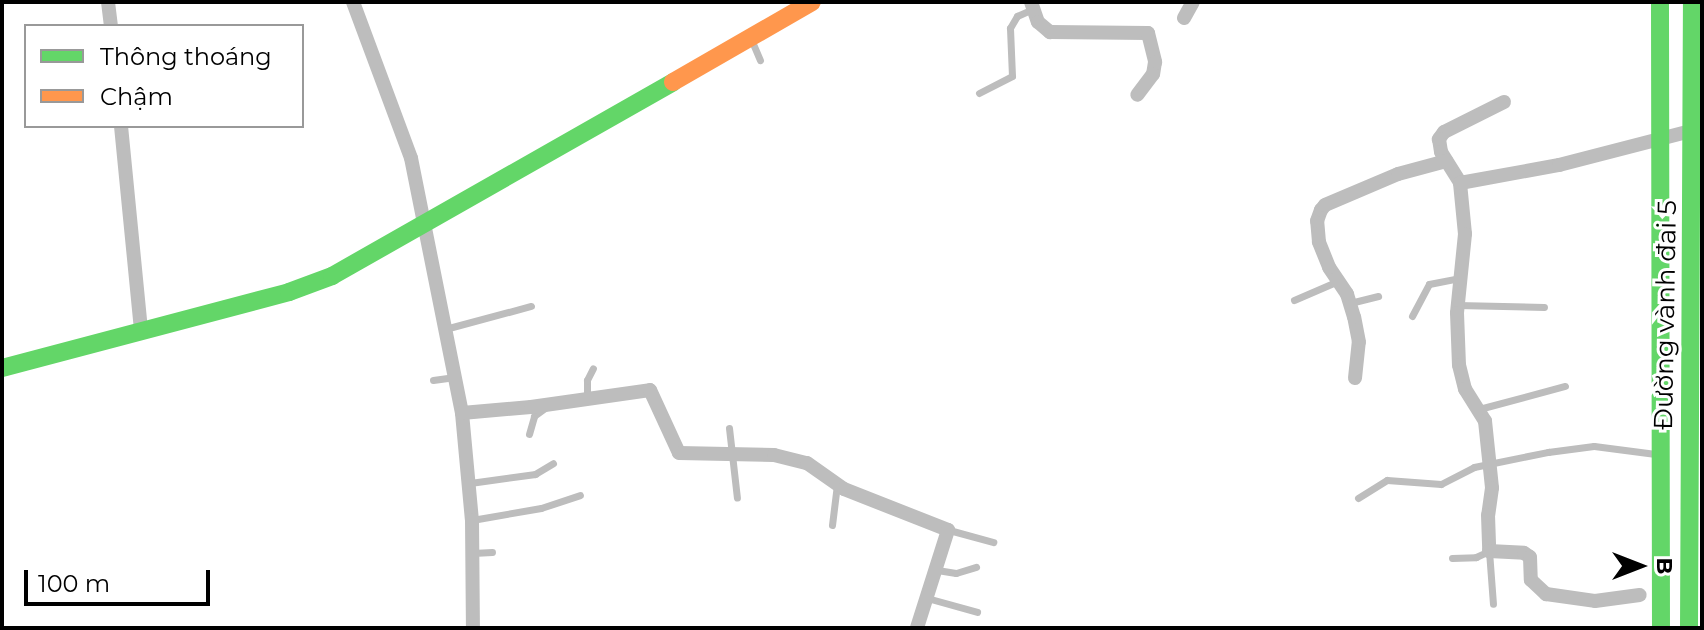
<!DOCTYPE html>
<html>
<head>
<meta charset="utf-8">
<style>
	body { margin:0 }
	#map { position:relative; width:1704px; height:630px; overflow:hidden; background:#fff; font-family:Montserrat,sans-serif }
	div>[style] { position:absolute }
	.lane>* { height:7px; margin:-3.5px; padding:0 3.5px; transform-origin:3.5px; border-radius:3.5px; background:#bdbdbd }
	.street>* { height:14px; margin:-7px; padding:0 7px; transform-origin:7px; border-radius:7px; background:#bdbdbd }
	.fast>* { height:18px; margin:-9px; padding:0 9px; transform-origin:9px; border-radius:9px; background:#63d668 }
	.slow>* { height:18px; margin:-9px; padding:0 9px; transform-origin:9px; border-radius:9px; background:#ff974d }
	span { translate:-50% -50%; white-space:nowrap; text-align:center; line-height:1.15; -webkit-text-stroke:6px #fff; paint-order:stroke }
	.street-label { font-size:26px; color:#000 }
	.frame { position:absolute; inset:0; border:4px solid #000; pointer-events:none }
	.legend { position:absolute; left:24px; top:24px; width:280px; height:104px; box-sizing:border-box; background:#fff; border:2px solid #999; margin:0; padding:10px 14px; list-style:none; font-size:24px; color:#000 }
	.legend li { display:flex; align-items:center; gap:16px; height:40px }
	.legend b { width:40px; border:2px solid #999 }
	.north { position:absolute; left:1600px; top:526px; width:80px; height:80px; -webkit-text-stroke:6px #fff; paint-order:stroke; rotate:90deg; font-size:22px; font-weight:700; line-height:32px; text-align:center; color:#000 }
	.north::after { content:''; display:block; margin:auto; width:28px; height:36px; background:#000; clip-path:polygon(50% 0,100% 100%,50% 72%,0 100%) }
	.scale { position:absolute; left:24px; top:570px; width:186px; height:36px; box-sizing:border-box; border:4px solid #000; border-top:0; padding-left:10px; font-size:24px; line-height:28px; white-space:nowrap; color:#000; -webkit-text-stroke:6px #fff; paint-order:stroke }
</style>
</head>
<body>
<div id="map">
	<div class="lane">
		<div style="left:751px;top:39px;width:23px;rotate:67deg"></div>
		<div style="left:979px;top:93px;width:37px;rotate:-27deg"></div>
		<div style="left:1012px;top:76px;width:48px;rotate:-92.4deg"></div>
		<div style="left:1010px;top:28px;width:14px;rotate:-60deg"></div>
		<div style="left:1017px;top:16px;width:17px;rotate:-24deg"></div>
		<div style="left:1294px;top:300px;width:48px;rotate:-23.4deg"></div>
		<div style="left:1350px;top:303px;width:29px;rotate:-14deg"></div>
		<div style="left:1457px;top:305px;width:87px;rotate:1.3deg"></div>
		<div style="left:1412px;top:316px;width:36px;rotate:-62deg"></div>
		<div style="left:1429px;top:284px;width:32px;rotate:-11deg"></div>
		<div style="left:445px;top:329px;width:89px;rotate:-15deg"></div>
		<div style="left:433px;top:380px;width:22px;rotate:-8deg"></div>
		<div style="left:587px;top:398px;width:18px;rotate:-90deg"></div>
		<div style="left:587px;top:380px;width:13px;rotate:-63deg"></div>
		<div style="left:1479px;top:409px;width:89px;rotate:-15deg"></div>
		<div style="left:729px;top:428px;width:70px;rotate:83.5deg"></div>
		<div style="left:529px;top:434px;width:19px;rotate:-74deg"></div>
		<div style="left:534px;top:416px;width:14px;rotate:-36deg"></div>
		<div style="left:470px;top:483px;width:66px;rotate:-7.9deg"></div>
		<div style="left:535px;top:474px;width:21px;rotate:-31deg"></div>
		<div style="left:1358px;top:498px;width:34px;rotate:-32deg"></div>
		<div style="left:1387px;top:480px;width:54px;rotate:4.2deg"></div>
		<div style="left:1441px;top:484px;width:37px;rotate:-27deg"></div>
		<div style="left:1474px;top:467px;width:76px;rotate:-11.5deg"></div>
		<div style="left:1548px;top:452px;width:46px;rotate:-7.4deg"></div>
		<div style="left:1594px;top:446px;width:62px;rotate:7.5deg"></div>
		<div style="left:472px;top:520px;width:70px;rotate:-9.9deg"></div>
		<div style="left:541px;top:508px;width:41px;rotate:-18.4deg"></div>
		<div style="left:832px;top:525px;width:41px;rotate:-83deg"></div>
		<div style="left:949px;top:530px;width:46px;rotate:15.3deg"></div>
		<div style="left:473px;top:553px;width:19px;rotate:-3deg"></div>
		<div style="left:1452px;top:558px;width:24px;rotate:-2deg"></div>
		<div style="left:1476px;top:557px;width:14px;rotate:-25deg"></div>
		<div style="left:1489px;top:551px;width:53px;rotate:85.7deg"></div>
		<div style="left:937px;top:570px;width:19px;rotate:9deg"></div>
		<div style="left:956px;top:573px;width:21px;rotate:-17deg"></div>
		<div style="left:927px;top:598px;width:52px;rotate:15.6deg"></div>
	</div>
	<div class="street">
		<div style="left:108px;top:2px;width:24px;rotate:83deg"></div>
		<div style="left:353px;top:2px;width:166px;rotate:69.6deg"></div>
		<div style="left:411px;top:158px;width:260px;rotate:78.7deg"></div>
		<div style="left:462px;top:413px;width:107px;rotate:84.7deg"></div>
		<div style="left:472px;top:520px;width:108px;rotate:89.5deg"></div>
		<div style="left:1031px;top:2px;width:21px;rotate:71deg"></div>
		<div style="left:1038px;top:22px;width:16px;rotate:40deg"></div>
		<div style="left:1050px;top:32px;width:98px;rotate:0.6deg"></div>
		<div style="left:1148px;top:33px;width:30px;rotate:76deg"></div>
		<div style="left:1155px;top:62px;width:12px;rotate:99deg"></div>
		<div style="left:1153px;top:74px;width:26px;rotate:127deg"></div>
		<div style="left:1184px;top:18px;width:18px;rotate:-61deg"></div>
		<div style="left:1504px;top:102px;width:67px;rotate:153.4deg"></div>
		<div style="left:1444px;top:132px;width:9px;rotate:126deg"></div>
		<div style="left:1439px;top:139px;width:13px;rotate:81deg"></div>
		<div style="left:1441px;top:152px;width:36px;rotate:58deg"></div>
		<div style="left:1460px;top:183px;width:51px;rotate:84.4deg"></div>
		<div style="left:1465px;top:234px;width:79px;rotate:95.8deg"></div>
		<div style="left:1457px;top:313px;width:52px;rotate:87.8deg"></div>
		<div style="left:1459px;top:365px;width:25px;rotate:76deg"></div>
		<div style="left:1465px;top:389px;width:38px;rotate:58deg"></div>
		<div style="left:1485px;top:421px;width:67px;rotate:84deg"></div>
		<div style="left:1492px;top:488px;width:27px;rotate:98deg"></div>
		<div style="left:1488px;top:515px;width:36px;rotate:88deg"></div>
		<div style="left:1489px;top:551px;width:35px;rotate:3deg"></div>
		<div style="left:1524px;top:553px;width:7px;rotate:34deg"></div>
		<div style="left:1530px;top:557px;width:23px;rotate:88deg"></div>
		<div style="left:1531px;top:580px;width:21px;rotate:43deg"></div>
		<div style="left:1546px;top:594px;width:49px;rotate:8.1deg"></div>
		<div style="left:1595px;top:601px;width:45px;rotate:-7.6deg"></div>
		<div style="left:121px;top:126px;width:204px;rotate:84.4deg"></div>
		<div style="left:1460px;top:183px;width:101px;rotate:-10.3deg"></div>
		<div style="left:1559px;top:165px;width:148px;rotate:-14.5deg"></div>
		<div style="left:1355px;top:378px;width:36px;rotate:-84deg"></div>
		<div style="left:1359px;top:342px;width:25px;rotate:-101deg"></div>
		<div style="left:1354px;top:317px;width:24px;rotate:-107deg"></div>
		<div style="left:1347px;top:294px;width:32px;rotate:-124deg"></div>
		<div style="left:1329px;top:267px;width:27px;rotate:-112deg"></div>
		<div style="left:1319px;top:242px;width:21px;rotate:-95deg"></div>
		<div style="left:1317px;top:221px;width:12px;rotate:-70deg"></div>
		<div style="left:1321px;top:210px;width:6px;rotate:-51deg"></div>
		<div style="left:1325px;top:205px;width:79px;rotate:-23deg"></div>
		<div style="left:1398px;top:174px;width:50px;rotate:-15.2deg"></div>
		<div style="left:462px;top:413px;width:69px;rotate:-5deg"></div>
		<div style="left:531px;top:407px;width:120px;rotate:-8.1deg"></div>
		<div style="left:650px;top:390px;width:69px;rotate:65.3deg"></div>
		<div style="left:679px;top:453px;width:95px;rotate:1.2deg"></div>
		<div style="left:774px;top:455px;width:34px;rotate:14deg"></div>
		<div style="left:807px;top:463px;width:45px;rotate:35.1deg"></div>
		<div style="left:844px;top:489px;width:112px;rotate:21.5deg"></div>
		<div style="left:948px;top:530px;width:103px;rotate:107.6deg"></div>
	</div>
	<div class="fast">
		<div style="left:1660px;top:2px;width:626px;rotate:89.91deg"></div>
		<div style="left:2px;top:368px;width:297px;rotate:-14.8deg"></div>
		<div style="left:289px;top:292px;width:46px;rotate:-20.4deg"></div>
		<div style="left:332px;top:276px;width:392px;rotate:-29.6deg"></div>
		<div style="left:1689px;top:628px;width:626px;rotate:-89.73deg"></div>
	</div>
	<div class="slow">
		<div style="left:673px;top:82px;width:160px;rotate:-29.9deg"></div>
	</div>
	<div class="street-label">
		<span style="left:1666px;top:315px;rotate:-89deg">Đường vành đai 5</span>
	</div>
	<div class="frame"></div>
	<ul class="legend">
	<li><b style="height:10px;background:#63d668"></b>Thông thoáng</li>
	<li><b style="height:10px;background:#ff974d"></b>Chậm</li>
	</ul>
	<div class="north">B</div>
	<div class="scale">100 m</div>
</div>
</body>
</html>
